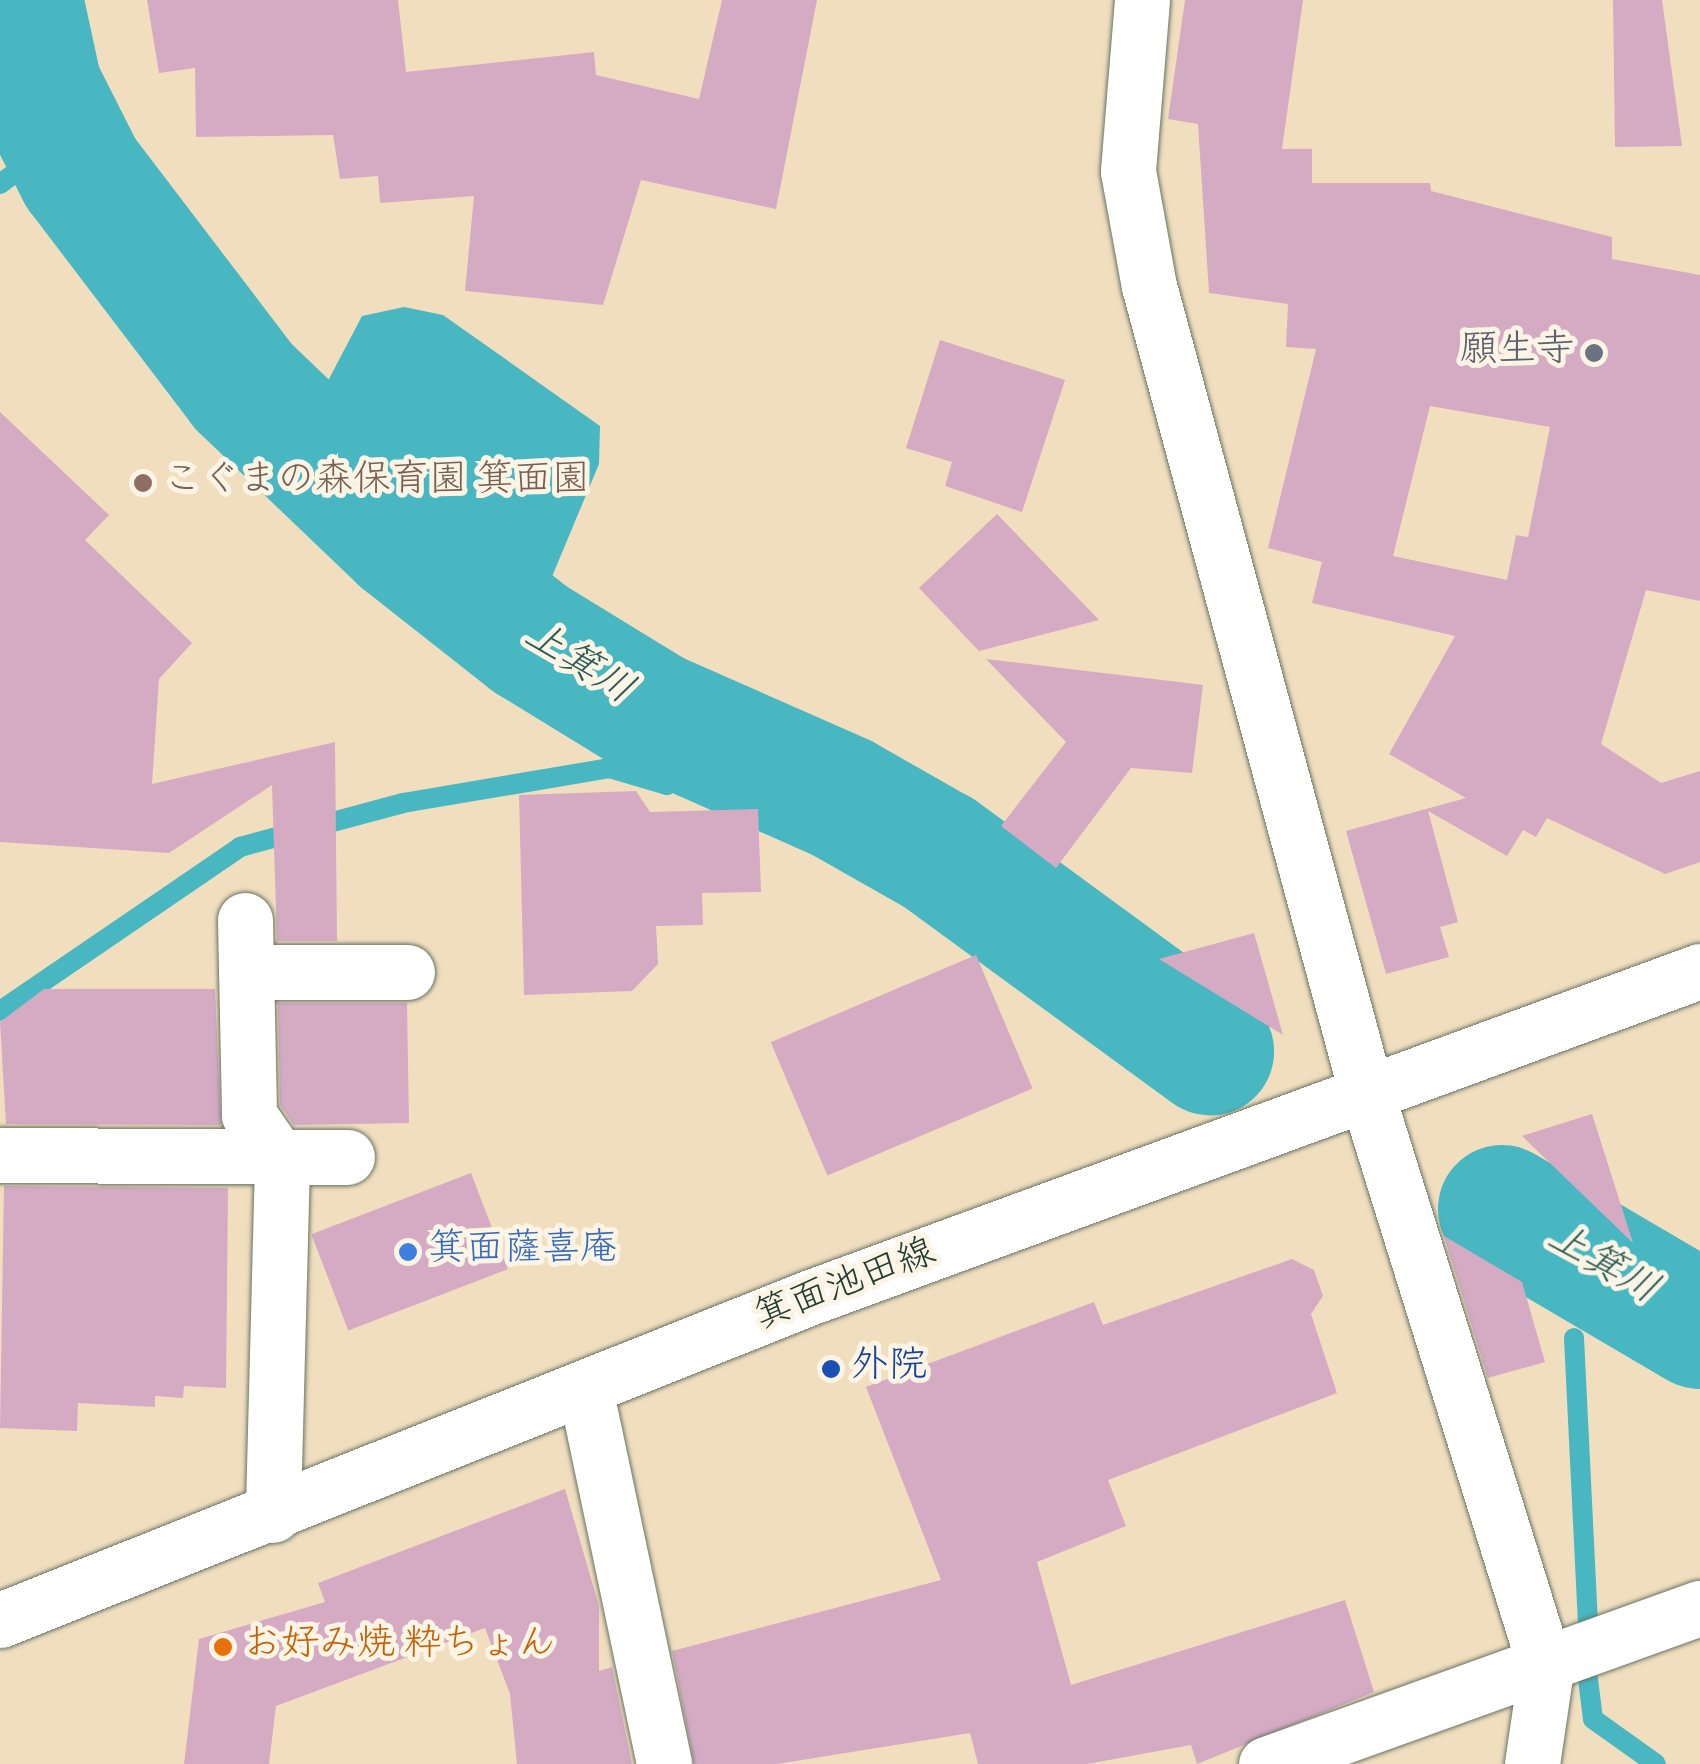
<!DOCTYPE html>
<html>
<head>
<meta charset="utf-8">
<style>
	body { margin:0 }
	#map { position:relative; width:1700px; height:1764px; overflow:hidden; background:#f1debf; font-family:Dekko,"Klee One",sans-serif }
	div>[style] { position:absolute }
	.water>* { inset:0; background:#48b7c2 }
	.stream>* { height:20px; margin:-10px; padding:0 10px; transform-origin:10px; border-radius:10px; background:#48b7c2 }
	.river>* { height:128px; margin:-64px; padding:0 64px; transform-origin:64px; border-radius:64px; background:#48b7c2 }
	.building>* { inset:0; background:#d5abc4; transform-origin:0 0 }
	.roads { filter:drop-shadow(0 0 2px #687565) drop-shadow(0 0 2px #687565) }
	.minor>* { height:55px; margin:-27.5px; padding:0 27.5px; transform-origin:27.5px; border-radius:27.5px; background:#fff }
	.major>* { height:55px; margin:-27.5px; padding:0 27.5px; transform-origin:27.5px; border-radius:27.5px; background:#fff }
	.dots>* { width:28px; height:28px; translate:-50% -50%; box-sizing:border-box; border:5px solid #fcf5e5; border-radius:50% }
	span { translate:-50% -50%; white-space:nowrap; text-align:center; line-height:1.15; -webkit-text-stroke:10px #fcf5e5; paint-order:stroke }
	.worship-label { font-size:38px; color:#5b616d }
	.right { translate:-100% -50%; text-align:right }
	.education-label { font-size:38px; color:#785e54 }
	.left { translate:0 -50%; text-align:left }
	.shop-label { font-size:38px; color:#366cbe }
	.street-label { font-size:38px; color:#1f3d34 }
	.transit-label { font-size:38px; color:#164399 }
	.food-label { font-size:38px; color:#c56008 }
	.water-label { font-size:40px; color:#295c58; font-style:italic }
</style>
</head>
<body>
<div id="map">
	<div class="water">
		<div style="clip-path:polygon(404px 307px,443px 315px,600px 426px,599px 464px,551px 579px,433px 503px,319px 398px,362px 316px)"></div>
	</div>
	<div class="stream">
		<div style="left:0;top:184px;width:72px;rotate:-36.6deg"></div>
		<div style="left:403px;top:539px;width:47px;rotate:-50.2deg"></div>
		<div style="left:463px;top:586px;width:50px;rotate:-55.7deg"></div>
		<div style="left:0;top:1011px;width:291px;rotate:-34.3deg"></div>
		<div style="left:240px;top:847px;width:169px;rotate:-15.1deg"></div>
		<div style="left:403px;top:803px;width:209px;rotate:-9.6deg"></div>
		<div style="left:609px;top:768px;width:60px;rotate:16.3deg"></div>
		<div style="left:667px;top:785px;width:61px;rotate:-51.6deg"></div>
		<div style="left:1571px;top:1249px;width:34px;rotate:88deg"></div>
		<div style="left:1574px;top:1338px;width:291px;rotate:87.2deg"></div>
		<div style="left:1588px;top:1679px;width:40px;rotate:82.9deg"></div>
		<div style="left:1593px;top:1719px;width:77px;rotate:35.5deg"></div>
	</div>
	<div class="river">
		<div style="left:19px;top:0;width:90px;rotate:77.8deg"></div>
		<div style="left:38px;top:88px;width:95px;rotate:63.2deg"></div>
		<div style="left:81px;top:173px;width:268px;rotate:52.7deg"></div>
		<div style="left:243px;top:386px;width:221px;rotate:43.7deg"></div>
		<div style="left:403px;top:539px;width:162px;rotate:38.2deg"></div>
		<div style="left:530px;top:639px;width:145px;rotate:31.5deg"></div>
		<div style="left:654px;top:715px;width:206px;rotate:23.8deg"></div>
		<div style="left:842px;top:798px;width:112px;rotate:29.6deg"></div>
		<div style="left:939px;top:853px;width:336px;rotate:36.2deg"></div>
		<div style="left:1502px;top:1209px;width:229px;rotate:30.4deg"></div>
	</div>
	<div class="building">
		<div style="clip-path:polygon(147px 0,398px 0,406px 72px,594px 52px,596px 75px,699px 99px,722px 0,817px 0,776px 209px,641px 180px,603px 305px,465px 291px,474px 196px,380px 203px,378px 176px,340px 179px,333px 135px,196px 137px,195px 68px,159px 73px)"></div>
		<div style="clip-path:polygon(evenodd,1185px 0,1303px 0,1282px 149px,1312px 149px,1312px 183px,1430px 183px,1431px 191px,1612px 237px,1612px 259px,1700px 275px,1700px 601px,1646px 590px,1601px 744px,1661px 783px,1700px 771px,1700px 862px,1665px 874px,1547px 818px,1536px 837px,1523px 830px,1507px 856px,1428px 811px,1458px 922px,1440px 927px,1449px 957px,1386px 974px,1346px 831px,1466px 798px,1389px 754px,1455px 636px,1312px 603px,1322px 562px,1268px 548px,1316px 349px,1286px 347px,1288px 304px,1209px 293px,1198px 124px,1168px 119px,1185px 0,1430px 406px,1550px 427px,1528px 537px,1516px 535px,1507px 580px,1393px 556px,1430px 406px)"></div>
		<div style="clip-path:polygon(1613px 0,1662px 0,1682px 146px,1615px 147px)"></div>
		<div style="clip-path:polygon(940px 340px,1065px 380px,1022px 512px,945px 486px,952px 462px,906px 448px)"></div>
		<div style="clip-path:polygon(0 412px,109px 515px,85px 540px,192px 643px,159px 679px,152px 784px,335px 742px,337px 941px,277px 941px,272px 785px,169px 853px,0 842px)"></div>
		<div style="clip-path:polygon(997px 514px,1099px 620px,979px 651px,919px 588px)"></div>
		<div style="clip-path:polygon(986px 659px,1203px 685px,1192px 773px,1131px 768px,1056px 868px,1001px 826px,1066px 742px)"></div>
		<div style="clip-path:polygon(636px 791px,650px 812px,758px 809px,761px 892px,702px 893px,703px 925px,656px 926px,658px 964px,632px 991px,524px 995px,519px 795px)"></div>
		<div style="clip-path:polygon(1254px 933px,1283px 1035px,1159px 959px)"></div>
		<div style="left:976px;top:955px;width:145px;height:223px;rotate:67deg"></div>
		<div style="clip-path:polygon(44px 989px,215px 989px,221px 1125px,6px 1124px,0 1022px)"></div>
		<div style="clip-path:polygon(278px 1003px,407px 1003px,409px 1123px,294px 1125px,280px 1105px)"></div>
		<div style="clip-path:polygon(1592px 1114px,1633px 1243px,1522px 1136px)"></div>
		<div style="left:471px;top:1173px;width:103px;height:171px;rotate:69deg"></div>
		<div style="clip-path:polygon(4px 1186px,228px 1188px,226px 1388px,184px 1386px,183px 1398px,155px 1396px,155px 1407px,78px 1403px,77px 1431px,0 1428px)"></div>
		<div style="clip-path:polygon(1444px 1236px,1522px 1282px,1545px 1362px,1488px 1378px)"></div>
		<div style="clip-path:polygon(1292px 1259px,1314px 1270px,1323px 1296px,1311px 1314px,1337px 1393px,1108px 1480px,1126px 1526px,1037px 1562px,1071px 1685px,1345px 1600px,1374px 1692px,1197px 1764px,1191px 1745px,1087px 1764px,978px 1764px,970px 1733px,777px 1764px,694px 1764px,672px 1651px,941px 1580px,866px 1387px,1094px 1302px,1103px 1325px)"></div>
		<div style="clip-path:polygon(565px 1489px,599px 1606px,599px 1671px,612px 1667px,632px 1764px,517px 1764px,510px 1694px,485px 1628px,276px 1706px,269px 1764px,184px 1764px,199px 1639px,325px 1602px,318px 1583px)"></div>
	</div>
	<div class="roads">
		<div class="minor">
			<div style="left:1142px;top:0;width:172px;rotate:94.7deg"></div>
			<div style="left:1128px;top:171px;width:117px;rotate:79.7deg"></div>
			<div style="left:1149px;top:286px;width:841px;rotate:74.91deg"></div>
			<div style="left:1368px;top:1098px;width:598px;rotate:72.69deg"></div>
			<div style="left:1546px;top:1669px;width:96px;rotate:98.4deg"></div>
			<div style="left:245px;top:920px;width:195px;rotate:88.8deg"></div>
			<div style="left:249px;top:1115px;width:58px;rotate:55.5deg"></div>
			<div style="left:282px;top:1163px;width:352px;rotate:91.5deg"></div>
			<div style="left:246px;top:972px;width:161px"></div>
			<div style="left:0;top:1155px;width:347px;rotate:0.3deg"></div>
			<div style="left:586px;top:1393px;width:379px;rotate:78.1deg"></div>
			<div style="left:1266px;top:1764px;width:461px;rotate:-19.8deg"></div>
		</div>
		<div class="major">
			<div style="left:0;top:1620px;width:873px;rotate:-21.72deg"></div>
			<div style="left:811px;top:1297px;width:947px;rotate:-20.14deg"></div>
		</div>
	</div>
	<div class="dots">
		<div style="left:1594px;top:353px;background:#6b7280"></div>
		<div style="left:143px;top:483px;background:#8d6e63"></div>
		<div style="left:408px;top:1252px;background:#3f7fe0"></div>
		<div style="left:831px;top:1369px;background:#1a4fb4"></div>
		<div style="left:223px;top:1647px;background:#e8710a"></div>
	</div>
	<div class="worship-label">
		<span class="right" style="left:1574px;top:353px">願生寺</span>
	</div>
	<div class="education-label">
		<span class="left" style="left:163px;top:483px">こぐまの森保育園 箕面園</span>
	</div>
	<div class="shop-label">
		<span class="left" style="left:428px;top:1252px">箕面薩喜庵</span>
	</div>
	<div class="street-label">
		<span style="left:846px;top:1287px;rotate:-21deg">箕面池田線</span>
	</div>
	<div class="transit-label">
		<span class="left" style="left:851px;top:1369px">外院</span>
	</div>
	<div class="food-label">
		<span class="left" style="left:243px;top:1647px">お好み焼 粋ちょん</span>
	</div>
	<div class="water-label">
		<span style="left:577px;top:666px;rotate:32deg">上箕川</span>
		<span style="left:1601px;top:1267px;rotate:30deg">上箕川</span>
	</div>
</div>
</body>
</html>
